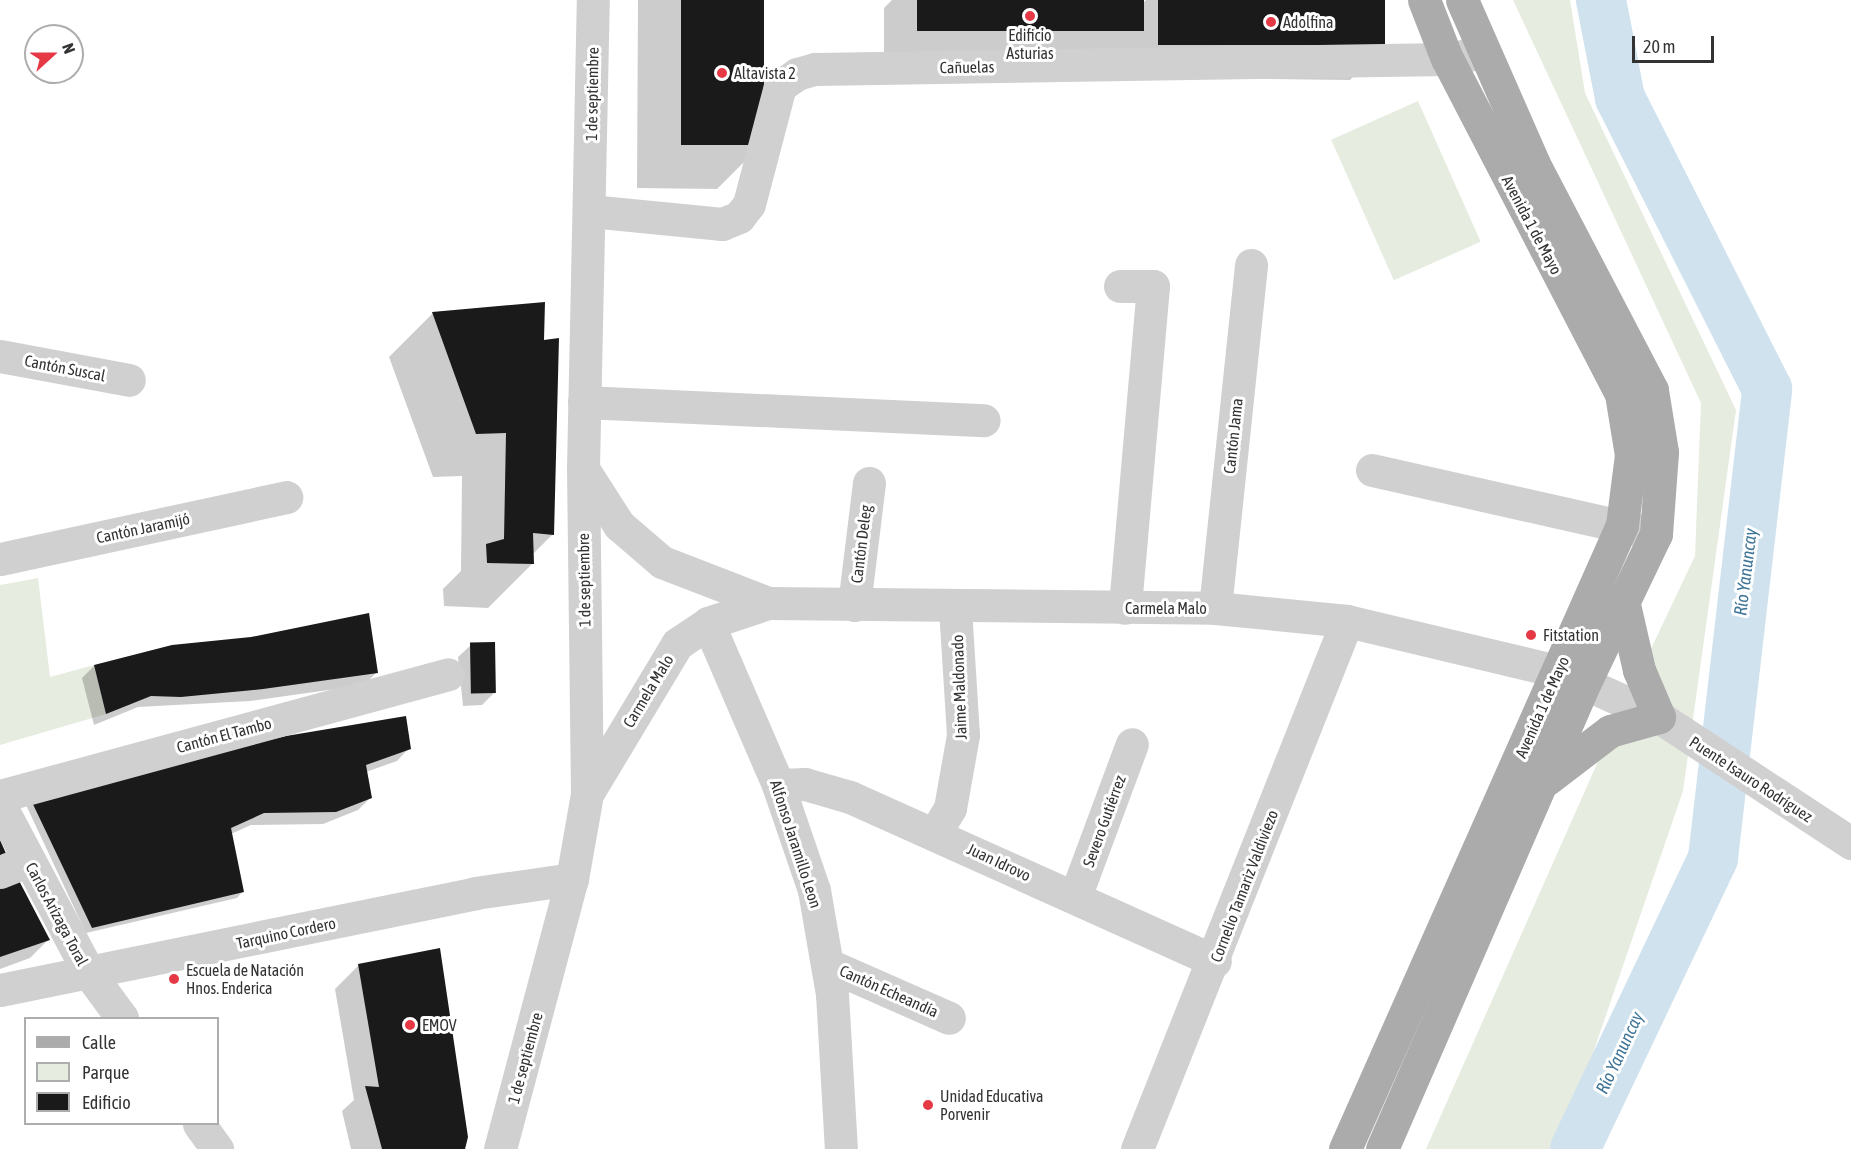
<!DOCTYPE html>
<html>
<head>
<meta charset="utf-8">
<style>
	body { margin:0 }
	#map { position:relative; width:1851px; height:1149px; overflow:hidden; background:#fff; font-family:"Asap Condensed",sans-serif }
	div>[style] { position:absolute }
	.green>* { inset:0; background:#e6ecdf; transform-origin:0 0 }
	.shadow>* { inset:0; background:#0003 }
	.river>* { height:50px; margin:-25px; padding:0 25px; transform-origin:25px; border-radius:25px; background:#cfe2ee }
	.building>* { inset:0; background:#1a1a1a; transform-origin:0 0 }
	.minor>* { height:33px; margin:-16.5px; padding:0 16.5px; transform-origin:16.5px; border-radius:16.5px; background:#d0d0d0 }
	.major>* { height:33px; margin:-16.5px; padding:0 16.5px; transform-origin:16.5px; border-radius:16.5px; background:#ababab }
	.dots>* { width:16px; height:16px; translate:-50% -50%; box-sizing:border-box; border:3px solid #fff; border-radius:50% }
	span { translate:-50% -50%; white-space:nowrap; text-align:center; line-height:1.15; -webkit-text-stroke:6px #fff; paint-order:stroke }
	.poi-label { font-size:16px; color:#333 }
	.left { translate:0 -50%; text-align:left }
	.street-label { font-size:16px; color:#333 }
	.water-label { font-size:18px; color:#3f7597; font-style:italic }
	.legend { position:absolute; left:24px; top:1017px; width:195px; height:108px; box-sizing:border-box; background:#fff; border:2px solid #adadad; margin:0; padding:8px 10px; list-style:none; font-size:18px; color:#333 }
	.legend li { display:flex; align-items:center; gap:12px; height:30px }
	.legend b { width:30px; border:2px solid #adadad }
	.north { position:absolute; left:24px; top:24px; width:60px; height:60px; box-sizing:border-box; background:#fff; border:2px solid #adadad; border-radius:50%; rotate:69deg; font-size:16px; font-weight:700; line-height:24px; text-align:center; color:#333 }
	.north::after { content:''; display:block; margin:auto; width:21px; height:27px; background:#e63946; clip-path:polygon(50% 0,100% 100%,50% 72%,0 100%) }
	.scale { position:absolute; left:1632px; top:36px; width:82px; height:27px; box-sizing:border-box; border:3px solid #333; border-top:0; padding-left:8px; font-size:18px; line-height:21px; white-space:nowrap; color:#333; -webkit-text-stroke:4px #fff; paint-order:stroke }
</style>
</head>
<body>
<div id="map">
	<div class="green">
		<div style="clip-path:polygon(1513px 0,1570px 0,1585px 93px,1736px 410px,1683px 791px,1560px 1149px,1426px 1149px,1604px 748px,1695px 556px,1701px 403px)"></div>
		<div style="left:1418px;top:101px;width:154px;height:95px;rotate:66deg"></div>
		<div style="clip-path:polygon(38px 578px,50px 677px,94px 665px,106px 714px,0 745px,0 585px)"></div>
	</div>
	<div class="shadow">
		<div style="clip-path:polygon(638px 0,762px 0,761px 145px,717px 189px,637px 188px)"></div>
		<div style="clip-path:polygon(892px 0,1143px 0,1143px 3px,1146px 0,1383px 0,1383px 47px,1350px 80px,1125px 77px,884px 64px,884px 8px)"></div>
		<div style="clip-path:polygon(433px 313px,543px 342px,552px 535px,532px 555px,532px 564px,488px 608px,444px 606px,443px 589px,461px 571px,462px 476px,433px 477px,389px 357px)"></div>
		<div style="clip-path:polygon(471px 645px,494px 693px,482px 705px,463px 706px,458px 657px)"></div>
		<div style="clip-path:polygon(94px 666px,376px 673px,364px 685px,250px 701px,138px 707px,94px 725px,82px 678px)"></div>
		<div style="clip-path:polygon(409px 748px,397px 761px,366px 772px,370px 798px,358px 810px,323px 824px,251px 825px,231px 834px,242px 892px,237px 898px,86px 933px,26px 805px)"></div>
		<div style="clip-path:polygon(0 881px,48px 940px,30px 958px,0 969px)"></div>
		<div style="clip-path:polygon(359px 965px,463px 1149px,351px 1149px,342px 1111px,354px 1100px,335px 989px)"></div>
	</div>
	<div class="river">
		<div style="left:1575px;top:1149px;width:322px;rotate:-64.6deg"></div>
		<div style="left:1713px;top:858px;width:472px;rotate:-83.4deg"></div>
		<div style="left:1767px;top:389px;width:326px;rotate:-116.8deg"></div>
		<div style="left:1620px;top:98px;width:100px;rotate:-101deg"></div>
	</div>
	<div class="building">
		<div style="left:681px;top:0;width:83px;height:145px"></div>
		<div style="left:917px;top:0;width:227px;height:31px"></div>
		<div style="left:1158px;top:0;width:227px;height:45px"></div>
		<div style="clip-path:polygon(545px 302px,544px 340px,559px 338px,554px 535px,533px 533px,534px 564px,487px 563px,486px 544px,504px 539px,506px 433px,476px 434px,432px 312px)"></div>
		<div style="clip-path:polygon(369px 613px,378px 673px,263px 689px,181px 697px,151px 696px,106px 714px,94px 665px,172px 645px,251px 637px)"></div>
		<div style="left:495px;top:642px;width:51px;height:25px;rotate:89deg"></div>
		<div style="clip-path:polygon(406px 716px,411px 749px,366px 765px,372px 798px,336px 812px,264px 813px,231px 828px,244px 892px,92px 928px,30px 798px,286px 736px)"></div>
		<div style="clip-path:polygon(0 840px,9px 860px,0 864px)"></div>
		<div style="clip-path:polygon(15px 873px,50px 940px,0 957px,0 880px)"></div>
		<div style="clip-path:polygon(440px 948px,468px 1137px,465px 1149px,382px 1149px,365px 1086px,379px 1087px,358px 964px)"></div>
	</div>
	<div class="minor">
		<div style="left:590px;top:211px;width:133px;rotate:5.6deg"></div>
		<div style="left:722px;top:224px;width:18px;rotate:-22deg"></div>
		<div style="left:739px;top:217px;width:16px;rotate:-52deg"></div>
		<div style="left:749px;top:204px;width:122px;rotate:-75.3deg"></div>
		<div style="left:780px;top:86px;width:21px;rotate:-35deg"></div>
		<div style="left:797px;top:74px;width:19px;rotate:-16deg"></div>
		<div style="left:815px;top:69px;width:632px;rotate:-0.91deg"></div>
		<div style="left:1447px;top:59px;width:38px;rotate:-11deg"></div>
		<div style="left:1120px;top:286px;width:33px"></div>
		<div style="left:1153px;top:286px;width:323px;rotate:95deg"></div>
		<div style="left:0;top:356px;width:131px;rotate:10.5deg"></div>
		<div style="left:584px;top:402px;width:400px;rotate:2.6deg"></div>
		<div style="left:583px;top:469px;width:67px;rotate:57.3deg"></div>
		<div style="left:619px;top:525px;width:57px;rotate:40.7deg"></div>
		<div style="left:662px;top:562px;width:114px;rotate:21.1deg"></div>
		<div style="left:768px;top:603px;width:447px;rotate:0.6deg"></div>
		<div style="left:1215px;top:608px;width:133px;rotate:5.6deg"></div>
		<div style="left:1347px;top:621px;width:216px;rotate:13.4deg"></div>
		<div style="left:1557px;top:671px;width:112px;rotate:24.3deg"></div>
		<div style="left:1659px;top:717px;width:230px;rotate:33.3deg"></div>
		<div style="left:1372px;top:470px;width:291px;rotate:12.7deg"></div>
		<div style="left:0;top:559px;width:293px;rotate:-12.2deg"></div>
		<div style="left:854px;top:605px;width:123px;rotate:-83deg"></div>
		<div style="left:1215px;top:608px;width:345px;rotate:-84deg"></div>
		<div style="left:708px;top:623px;width:176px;rotate:66.6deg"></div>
		<div style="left:778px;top:785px;width:111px;rotate:71.1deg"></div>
		<div style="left:814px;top:890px;width:106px;rotate:80.2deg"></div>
		<div style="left:832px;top:994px;width:155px;rotate:86.7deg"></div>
		<div style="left:778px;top:785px;width:27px;rotate:-2deg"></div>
		<div style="left:805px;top:784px;width:47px;rotate:16.1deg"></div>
		<div style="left:850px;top:797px;width:400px;rotate:24.2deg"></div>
		<div style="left:587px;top:794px;width:175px;rotate:-59deg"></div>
		<div style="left:677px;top:644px;width:37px;rotate:-34deg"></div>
		<div style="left:708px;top:623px;width:63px;rotate:-18.4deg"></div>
		<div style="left:0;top:796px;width:464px;rotate:-15.2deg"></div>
		<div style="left:0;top:805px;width:190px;rotate:62.1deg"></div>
		<div style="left:89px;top:973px;width:56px;rotate:53.7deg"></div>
		<div style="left:935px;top:833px;width:29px;rotate:-59deg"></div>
		<div style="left:950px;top:808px;width:74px;rotate:-79.9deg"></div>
		<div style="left:963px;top:735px;width:127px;rotate:-93.6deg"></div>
		<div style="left:0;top:872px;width:31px;rotate:-22deg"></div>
		<div style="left:1075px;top:897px;width:163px;rotate:-69.6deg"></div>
		<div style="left:829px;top:965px;width:131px;rotate:23.8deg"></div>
		<div style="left:0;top:990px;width:485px;rotate:-11.5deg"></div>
		<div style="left:475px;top:893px;width:98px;rotate:-8.2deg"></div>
		<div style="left:199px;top:1124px;width:31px;rotate:54deg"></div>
		<div style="left:500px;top:1149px;width:279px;rotate:-75.1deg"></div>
		<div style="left:572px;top:879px;width:86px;rotate:-80deg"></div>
		<div style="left:587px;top:794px;width:325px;rotate:-90.7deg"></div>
		<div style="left:583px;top:469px;width:469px;rotate:-88.8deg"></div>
		<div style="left:1137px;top:1149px;width:568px;rotate:-68.31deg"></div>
	</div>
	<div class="major">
		<div style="left:1547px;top:779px;width:79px;rotate:-37.3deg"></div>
		<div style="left:1610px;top:731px;width:51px;rotate:-15.9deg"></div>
		<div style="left:1659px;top:717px;width:51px;rotate:-113.1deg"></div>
		<div style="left:1639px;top:670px;width:72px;rotate:-102.9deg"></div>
		<div style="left:1345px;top:1149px;width:683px;rotate:-66.06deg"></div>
		<div style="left:1622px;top:525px;width:71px;rotate:-82.7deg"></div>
		<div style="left:1631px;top:455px;width:62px;rotate:-99.3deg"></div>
		<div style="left:1621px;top:394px;width:377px;rotate:-117.4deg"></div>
		<div style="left:1447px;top:59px;width:63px;rotate:-111.3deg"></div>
		<div style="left:1382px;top:1149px;width:509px;rotate:-66.51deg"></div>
		<div style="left:1585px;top:682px;width:164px;rotate:-64.4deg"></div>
		<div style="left:1656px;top:534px;width:82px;rotate:-85.8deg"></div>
		<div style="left:1662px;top:452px;width:63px;rotate:-99.2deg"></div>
		<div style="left:1652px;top:390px;width:255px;rotate:-117.6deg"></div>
		<div style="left:1534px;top:164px;width:179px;rotate:-113.7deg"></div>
	</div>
	<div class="dots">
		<div style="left:1030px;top:16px;background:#e63946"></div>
		<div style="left:1271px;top:22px;background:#e63946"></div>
		<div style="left:722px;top:73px;background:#e63946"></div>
		<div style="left:1531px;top:635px;background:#e63946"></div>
		<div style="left:174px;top:979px;background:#e63946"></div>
		<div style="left:410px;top:1025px;background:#e63946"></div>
		<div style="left:928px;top:1105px;background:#e63946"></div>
	</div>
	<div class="poi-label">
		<span class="left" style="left:1283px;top:22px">Adolfina</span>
		<span style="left:1030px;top:44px">Edificio<br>Asturias</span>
		<span class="left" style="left:734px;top:73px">Altavista 2</span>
		<span class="left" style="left:1543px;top:635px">Fitstation</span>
		<span class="left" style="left:186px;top:979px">Escuela de Natación<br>Hnos. Enderica</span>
		<span class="left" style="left:422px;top:1025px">EMOV</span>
		<span class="left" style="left:940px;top:1105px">Unidad Educativa<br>Porvenir</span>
	</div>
	<div class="street-label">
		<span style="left:967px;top:67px;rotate:-1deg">Cañuelas</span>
		<span style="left:592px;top:94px;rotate:-89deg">1 de septiembre</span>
		<span style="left:1532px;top:225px;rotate:62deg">Avenida 1 de Mayo</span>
		<span style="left:65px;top:368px;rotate:11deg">Cantón Suscal</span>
		<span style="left:1233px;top:436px;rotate:-84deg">Cantón Jama</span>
		<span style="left:143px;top:528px;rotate:-12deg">Cantón Jaramijó</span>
		<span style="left:861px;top:544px;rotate:-83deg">Cantón Deleg</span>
		<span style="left:584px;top:580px;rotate:-91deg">1 de septiembre</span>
		<span style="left:1166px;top:608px">Carmela Malo</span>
		<span style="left:959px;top:687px;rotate:-92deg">Jaime Maldonado</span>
		<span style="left:648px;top:691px;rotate:-59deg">Carmela Malo</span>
		<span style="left:1542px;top:707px;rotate:-66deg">Avenida 1 de Mayo</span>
		<span style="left:224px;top:735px;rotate:-15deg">Cantón El Tambo</span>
		<span style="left:1751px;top:779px;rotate:33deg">Puente Isauro Rodríguez</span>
		<span style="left:1104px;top:821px;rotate:-70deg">Severo Gutiérrez</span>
		<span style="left:796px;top:844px;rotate:72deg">Alfonso Jaramillo Leon</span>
		<span style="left:999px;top:862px;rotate:25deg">Juan Idrovo</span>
		<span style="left:1244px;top:886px;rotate:-69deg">Cornelio Tamariz Valdiviezo</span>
		<span style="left:57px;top:914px;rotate:62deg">Carlos Arízaga Toral</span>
		<span style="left:286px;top:933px;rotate:-12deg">Tarquino Cordero</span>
		<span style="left:889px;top:991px;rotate:24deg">Cantón Echeandía</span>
		<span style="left:525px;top:1058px;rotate:-75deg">1 de septiembre</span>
	</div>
	<div class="water-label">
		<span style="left:1746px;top:572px;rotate:-83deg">Río Yanuncay</span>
		<span style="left:1620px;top:1053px;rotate:-65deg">Río Yanuncay</span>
	</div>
	<ul class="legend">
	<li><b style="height:8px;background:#ababab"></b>Calle</li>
	<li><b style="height:16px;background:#e6ecdf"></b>Parque</li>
	<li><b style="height:16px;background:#1a1a1a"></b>Edificio</li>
	</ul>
	<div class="north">N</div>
	<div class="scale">20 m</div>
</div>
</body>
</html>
